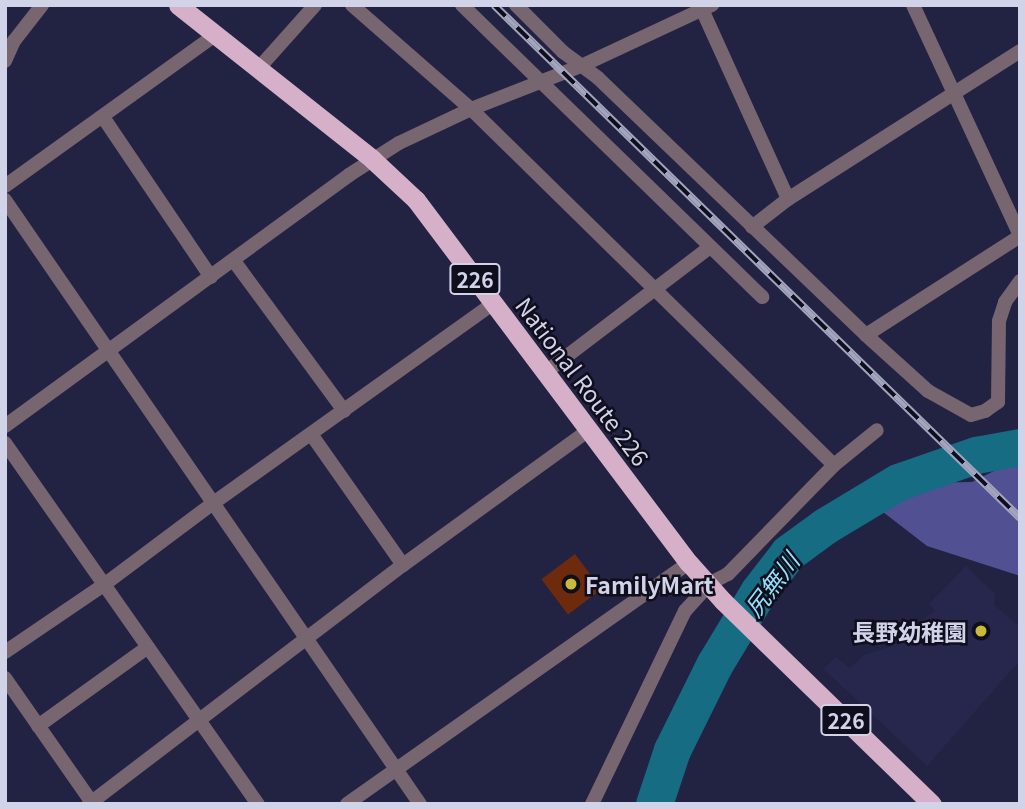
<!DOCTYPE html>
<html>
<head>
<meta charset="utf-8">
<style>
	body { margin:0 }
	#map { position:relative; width:1025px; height:809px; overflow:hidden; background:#222343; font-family:Georgia,"Noto Sans JP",serif }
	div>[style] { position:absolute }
	.built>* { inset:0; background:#27274e }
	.forest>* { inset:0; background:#505092 }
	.river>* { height:37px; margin:-18.5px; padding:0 18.5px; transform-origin:18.5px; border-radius:18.5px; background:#166c83 }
	.building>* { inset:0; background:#6e2a0c; transform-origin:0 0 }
	.minor>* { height:14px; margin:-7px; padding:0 7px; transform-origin:7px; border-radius:7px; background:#776570 }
	.tertiary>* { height:14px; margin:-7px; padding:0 7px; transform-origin:7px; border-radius:7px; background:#776570 }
	.trunk>* { height:19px; margin:-9.5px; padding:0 9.5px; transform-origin:9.5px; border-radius:9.5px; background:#d6b0c8 }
	.rail>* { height:8px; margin-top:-4px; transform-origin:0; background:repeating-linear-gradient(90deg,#0e0e1d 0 16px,#a3a5bd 0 32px); box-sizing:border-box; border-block:2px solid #a3a5bd }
	.dots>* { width:19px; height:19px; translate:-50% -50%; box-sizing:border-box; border:4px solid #0e0e1d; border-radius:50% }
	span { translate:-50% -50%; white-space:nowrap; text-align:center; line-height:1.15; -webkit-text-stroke:5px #0e0e1d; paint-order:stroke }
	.shield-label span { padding:2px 5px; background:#0e0e1d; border:2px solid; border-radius:5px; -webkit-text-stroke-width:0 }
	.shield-label { font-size:21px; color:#d1d3e8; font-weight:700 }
	.street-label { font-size:23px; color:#d1d3e8 }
	.poi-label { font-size:23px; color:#d1d3e8; font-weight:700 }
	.left { translate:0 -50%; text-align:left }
	.right { translate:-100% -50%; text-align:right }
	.water-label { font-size:24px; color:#95dff8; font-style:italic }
	.frame { position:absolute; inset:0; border:7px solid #d1d3e8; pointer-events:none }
</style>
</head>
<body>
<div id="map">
	<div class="built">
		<div style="clip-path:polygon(966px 566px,995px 594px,994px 605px,1020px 627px,1020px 660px,927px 766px,824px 669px,836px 657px,850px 668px,864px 655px,894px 646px,935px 610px,929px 604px)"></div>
	</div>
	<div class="forest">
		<div style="clip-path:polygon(1020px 458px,1020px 576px,927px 546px,874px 505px,915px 483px,972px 482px)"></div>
	</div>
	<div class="river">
		<div style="left:654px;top:804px;width:57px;rotate:-71.6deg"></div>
		<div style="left:672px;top:750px;width:95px;rotate:-63.7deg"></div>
		<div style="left:714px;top:665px;width:85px;rotate:-58.9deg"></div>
		<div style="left:758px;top:592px;width:49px;rotate:-52.4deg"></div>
		<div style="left:788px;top:553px;width:46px;rotate:-36.1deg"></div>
		<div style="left:825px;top:526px;width:85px;rotate:-31.1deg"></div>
		<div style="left:898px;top:482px;width:83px;rotate:-19.1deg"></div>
		<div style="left:976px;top:455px;width:45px;rotate:-10.3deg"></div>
	</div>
	<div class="building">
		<div style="left:575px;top:554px;width:44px;height:42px;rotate:53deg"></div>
	</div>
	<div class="minor">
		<div style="left:352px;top:5px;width:158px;rotate:41.2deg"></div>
		<div style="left:471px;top:109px;width:508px;rotate:44.44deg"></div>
		<div style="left:462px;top:5px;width:419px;rotate:44.2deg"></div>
		<div style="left:516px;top:5px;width:66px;rotate:45deg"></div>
		<div style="left:563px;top:52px;width:44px;rotate:36.6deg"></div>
		<div style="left:598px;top:78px;width:371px;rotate:43.8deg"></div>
		<div style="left:866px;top:335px;width:84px;rotate:42.1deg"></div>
		<div style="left:928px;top:391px;width:49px;rotate:29.2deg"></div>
		<div style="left:971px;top:415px;width:15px;rotate:-16deg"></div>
		<div style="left:985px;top:411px;width:16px;rotate:-35deg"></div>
		<div style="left:998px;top:402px;width:81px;rotate:-89.3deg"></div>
		<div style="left:999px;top:321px;width:20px;rotate:-72deg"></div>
		<div style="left:1005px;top:302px;width:26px;rotate:-54deg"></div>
		<div style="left:700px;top:5px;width:213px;rotate:65.6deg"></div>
		<div style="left:913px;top:5px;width:254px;rotate:65.1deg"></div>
		<div style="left:5px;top:61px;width:22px;rotate:-66deg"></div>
		<div style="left:14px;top:41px;width:46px;rotate:-52.1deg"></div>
		<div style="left:258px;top:69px;width:86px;rotate:-48.3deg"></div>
		<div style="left:103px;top:117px;width:193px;rotate:56deg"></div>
		<div style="left:5px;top:186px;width:259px;rotate:-35.7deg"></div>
		<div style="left:5px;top:200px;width:733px;rotate:55.51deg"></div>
		<div style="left:752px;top:227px;width:46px;rotate:-37.9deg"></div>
		<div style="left:788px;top:199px;width:275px;rotate:-32.5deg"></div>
		<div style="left:234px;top:261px;width:186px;rotate:53.7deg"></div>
		<div style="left:866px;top:335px;width:183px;rotate:-32.7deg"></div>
		<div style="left:546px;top:372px;width:206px;rotate:-37.3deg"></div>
		<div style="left:311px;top:434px;width:160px;rotate:54.9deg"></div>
		<div style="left:5px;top:443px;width:441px;rotate:55deg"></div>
		<div style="left:709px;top:584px;width:21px;rotate:-28deg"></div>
		<div style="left:728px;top:574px;width:152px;rotate:-45.8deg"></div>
		<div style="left:834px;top:465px;width:55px;rotate:-39.1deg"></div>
		<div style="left:5px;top:652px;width:121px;rotate:-34.2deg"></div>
		<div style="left:105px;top:584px;width:134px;rotate:-36.8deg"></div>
		<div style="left:212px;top:504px;width:346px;rotate:-35.5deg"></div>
		<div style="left:5px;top:678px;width:154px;rotate:55.1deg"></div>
		<div style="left:38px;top:726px;width:135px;rotate:-35.7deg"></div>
		<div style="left:89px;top:804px;width:395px;rotate:-37.3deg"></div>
		<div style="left:403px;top:565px;width:230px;rotate:-36deg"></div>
		<div style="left:347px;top:804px;width:418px;rotate:-35.2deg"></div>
	</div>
	<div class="tertiary">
		<div style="left:5px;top:426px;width:426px;rotate:-36.1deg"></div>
		<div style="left:349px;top:175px;width:59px;rotate:-32.6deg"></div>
		<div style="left:399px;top:143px;width:80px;rotate:-25.3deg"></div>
		<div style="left:471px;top:109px;width:118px;rotate:-21.4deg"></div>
		<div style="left:581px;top:66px;width:145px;rotate:-25deg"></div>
		<div style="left:592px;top:804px;width:214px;rotate:-64.3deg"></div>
		<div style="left:685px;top:611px;width:36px;rotate:-48deg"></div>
	</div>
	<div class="trunk">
		<div style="left:178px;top:5px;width:248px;rotate:38.4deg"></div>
		<div style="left:372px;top:159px;width:60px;rotate:43deg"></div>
		<div style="left:416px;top:200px;width:454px;rotate:53.1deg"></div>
		<div style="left:689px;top:563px;width:51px;rotate:48.2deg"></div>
		<div style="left:723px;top:601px;width:291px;rotate:44.2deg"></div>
	</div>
	<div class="rail">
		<div style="left:494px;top:5px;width:735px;rotate:44.28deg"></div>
	</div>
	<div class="dots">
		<div style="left:571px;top:584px;background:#cbba39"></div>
		<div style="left:981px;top:631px;background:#cbba39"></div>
	</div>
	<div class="shield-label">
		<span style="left:475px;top:279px">226</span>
		<span style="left:846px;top:720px">226</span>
	</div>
	<div class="street-label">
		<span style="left:583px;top:381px;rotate:53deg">National Route 226</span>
	</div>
	<div class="poi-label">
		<span class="left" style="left:585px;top:584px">FamilyMart</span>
		<span class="right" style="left:967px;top:631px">長野幼稚園</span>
	</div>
	<div class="water-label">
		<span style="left:771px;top:584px;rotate:-53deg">尻無川</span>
	</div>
	<div class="frame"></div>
</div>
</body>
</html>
